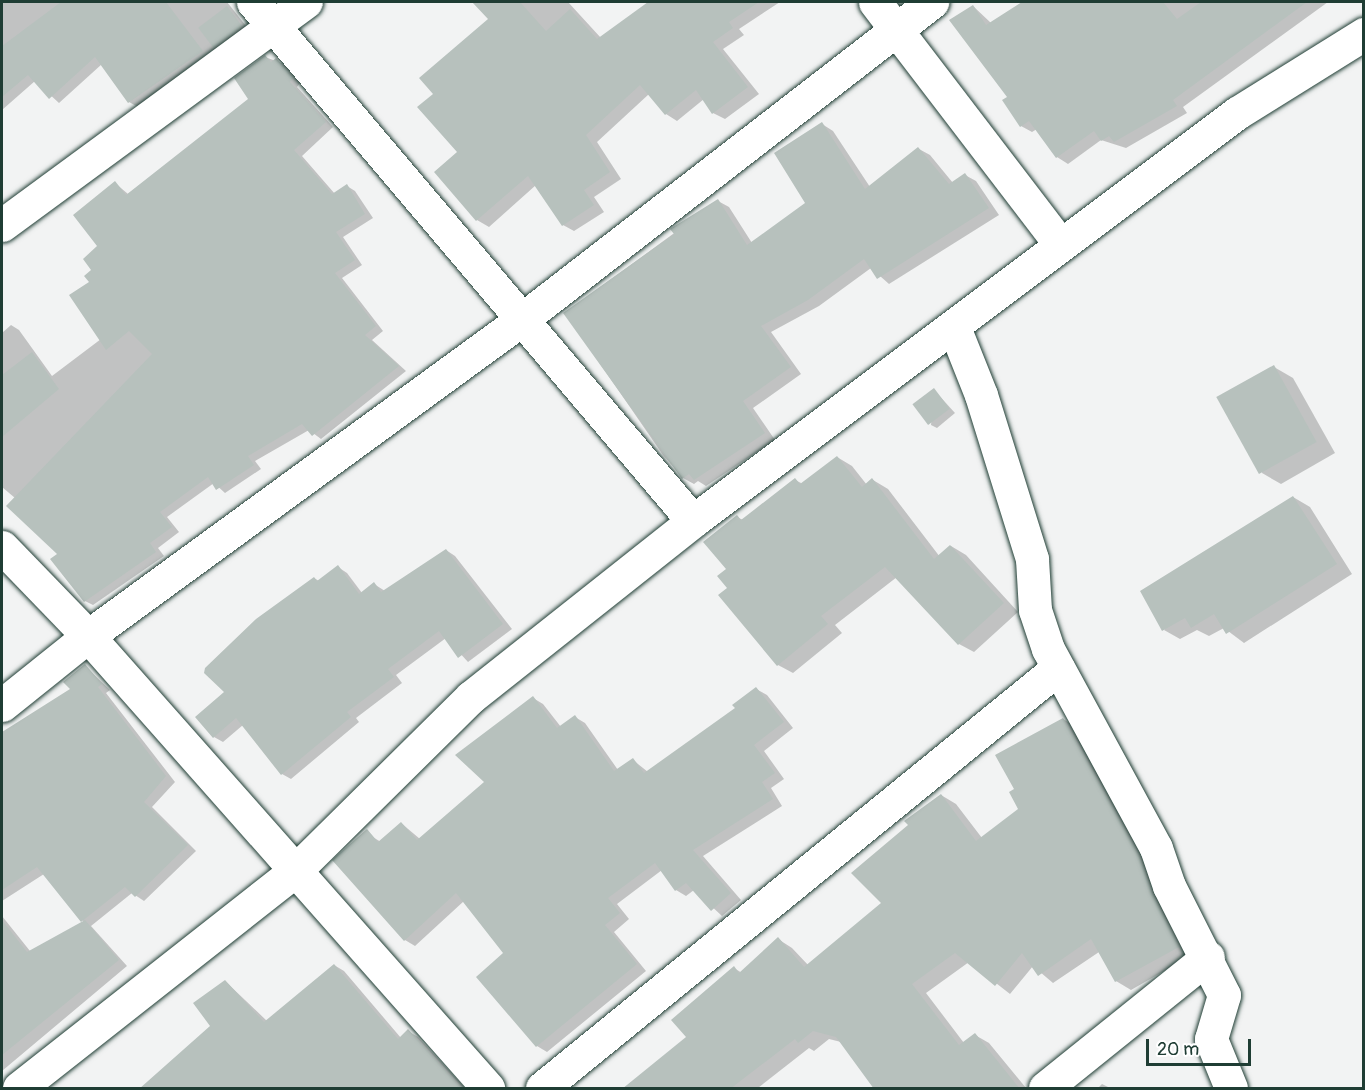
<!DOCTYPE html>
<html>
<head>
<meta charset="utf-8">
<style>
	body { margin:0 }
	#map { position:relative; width:1365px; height:1090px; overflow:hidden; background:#f2f3f3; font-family:Pangolin,sans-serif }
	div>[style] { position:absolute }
	.shadow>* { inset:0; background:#0003 }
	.building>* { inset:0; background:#b7c1bd; transform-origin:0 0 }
	.roads { filter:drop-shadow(0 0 2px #1f3d34) drop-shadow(0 0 2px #1f3d34) }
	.street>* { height:33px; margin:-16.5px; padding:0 16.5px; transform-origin:16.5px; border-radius:16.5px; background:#fff }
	span { translate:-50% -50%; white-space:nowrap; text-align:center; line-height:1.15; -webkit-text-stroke:4.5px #fff; paint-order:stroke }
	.frame { position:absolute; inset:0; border:3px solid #1f3d34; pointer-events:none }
	.scale { position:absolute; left:1146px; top:1039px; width:105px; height:27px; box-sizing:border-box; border:3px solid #1f3d34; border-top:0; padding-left:8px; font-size:18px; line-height:21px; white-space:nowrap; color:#1f3d34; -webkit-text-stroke:4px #fff; paint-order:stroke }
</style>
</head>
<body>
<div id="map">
	<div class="shadow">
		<div style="clip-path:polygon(2px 2px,227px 2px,250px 31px,138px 107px,129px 102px,102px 64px,59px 103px,35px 81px,2px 110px)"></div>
		<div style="clip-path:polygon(514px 2px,568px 2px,601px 38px,651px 2px,668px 6px,676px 2px,780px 2px,739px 29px,744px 35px,723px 49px,759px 94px,725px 119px,713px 113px,704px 99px,677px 121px,666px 114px,649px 94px,597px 142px,621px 179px,594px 197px,604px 212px,574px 231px,563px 225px,536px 185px,489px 227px,477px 220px,436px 172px,459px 152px,435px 94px,422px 79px)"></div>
		<div style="clip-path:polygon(1024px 2px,1328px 2px,1183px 107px,1187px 113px,1126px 148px,1101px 140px,1068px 164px,1057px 157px,1037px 129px,1032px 132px,1021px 126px,973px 6px,991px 23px)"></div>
		<div style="clip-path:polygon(265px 57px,284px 64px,300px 83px,297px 87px,333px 127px,302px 156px,335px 194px,347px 186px,355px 191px,373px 218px,343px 237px,362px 265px,342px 278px,383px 331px,372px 340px,406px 371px,321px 439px,309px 430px,255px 461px,261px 469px,225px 493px,214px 483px,167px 517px,179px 532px,158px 548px,164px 556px,93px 605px,85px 601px,59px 554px,15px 498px,2px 487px,2px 333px,11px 325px,19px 330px,52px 376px,101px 339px,91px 282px,115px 183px,128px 194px,250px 99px)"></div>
		<div style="clip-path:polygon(822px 124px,833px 131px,870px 187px,919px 149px,930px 155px,953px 183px,965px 175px,976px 181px,999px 215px,889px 284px,871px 268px,819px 306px,771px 332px,801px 374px,753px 408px,775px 440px,706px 486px,698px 481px,694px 484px,683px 478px,663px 455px,565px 313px,718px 201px,729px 207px,752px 243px,807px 203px)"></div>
		<div style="clip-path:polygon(1274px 367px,1293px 378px,1335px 453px,1281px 484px,1262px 473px)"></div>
		<div style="clip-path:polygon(934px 390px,955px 413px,937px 428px,931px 425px)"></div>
		<div style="clip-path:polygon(837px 457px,852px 466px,867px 485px,873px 480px,888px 489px,940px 557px,951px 546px,966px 555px,1018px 612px,974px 652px,959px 644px,897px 577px,835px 625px,842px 633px,793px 673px,778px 665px,729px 588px,737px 517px,743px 520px,795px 480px,803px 484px)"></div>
		<div style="clip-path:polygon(1293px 497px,1310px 507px,1352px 574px,1244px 643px,1224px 628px,1209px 636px,1197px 630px,1180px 639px,1164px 630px)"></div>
		<div style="clip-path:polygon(446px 550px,455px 556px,512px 629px,468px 662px,446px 638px,396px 675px,402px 683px,356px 718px,359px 722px,291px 779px,282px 774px,243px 725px,223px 742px,214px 737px,226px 692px,314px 578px,319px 581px,338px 567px,347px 573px,362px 593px,374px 584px,385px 591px)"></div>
		<div style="clip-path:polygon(85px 666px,110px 690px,106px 693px,175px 782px,152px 807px,196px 851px,144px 901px,132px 893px,91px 926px,127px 966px,2px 1071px,2px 916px,30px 951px,84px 922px,44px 874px,2px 901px,2px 734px,72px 690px)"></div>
		<div style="clip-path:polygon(756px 689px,767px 695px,793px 728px,764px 751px,784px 779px,771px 788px,782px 806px,703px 856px,741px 900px,722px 916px,694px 890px,686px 896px,676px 890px,662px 870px,617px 904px,629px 919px,614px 932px,646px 971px,547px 1052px,537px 1046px,505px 954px,464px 901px,415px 946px,405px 940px,371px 836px,381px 842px,401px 823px,420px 839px,486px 782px,533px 698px,543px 704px,561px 727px,575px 717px,585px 723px,618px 770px,633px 760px,648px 772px,737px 709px)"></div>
		<div style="clip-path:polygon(1063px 719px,1078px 728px,1192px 955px,1131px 990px,1116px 981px,1099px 952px,1053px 983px,1033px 966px,1010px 994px,969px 962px,926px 993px,964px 1043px,975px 1035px,989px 1043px,1026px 1088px,878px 1088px,841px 1042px,829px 1039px,814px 1051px,809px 1048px,758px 1088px,624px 1088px,688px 1038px,734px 968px,742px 973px,778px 939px,792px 948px,809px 966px,883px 903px,910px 825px,941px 795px,956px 804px,982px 838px,1020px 809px,1016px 789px)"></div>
		<div style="clip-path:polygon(334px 965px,344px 971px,401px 1038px,408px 1031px,418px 1037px,465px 1088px,152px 1088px,212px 1027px,225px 981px,267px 1021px)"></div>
		<div style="clip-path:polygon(1102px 1084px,1110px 1088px,1098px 1088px)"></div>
	</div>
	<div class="building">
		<div style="clip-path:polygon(61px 2px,166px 2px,203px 51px,128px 103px,95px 57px,49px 99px,28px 75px,2px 97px,2px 46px)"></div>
		<div style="clip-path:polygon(472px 2px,520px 2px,546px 31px,570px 9px,597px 39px,648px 2px,759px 2px,729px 22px,733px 28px,713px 42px,748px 87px,712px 114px,696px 90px,665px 115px,640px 85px,586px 135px,610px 172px,584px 190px,594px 205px,562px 226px,528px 176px,476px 221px,434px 172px,457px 152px,417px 107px,433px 94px,419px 78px,488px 19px)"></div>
		<div style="clip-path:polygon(1022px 2px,1163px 2px,1177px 19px,1201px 2px,1307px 2px,1173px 100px,1177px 106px,1114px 142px,1109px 136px,1101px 141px,1094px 131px,1056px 158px,1029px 121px,1020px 127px,1002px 100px,1007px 97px,949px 20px,973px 5px,986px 25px)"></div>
		<div style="left:227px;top:6px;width:25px;height:36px;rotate:53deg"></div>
		<div style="clip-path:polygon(265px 55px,271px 62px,276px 58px,293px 78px,290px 82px,326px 122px,294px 150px,332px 194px,347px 184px,365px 214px,336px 232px,355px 260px,335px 273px,376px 326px,365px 335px,399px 366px,312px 436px,302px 424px,248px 456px,254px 465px,216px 490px,208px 477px,160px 512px,172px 527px,150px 543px,156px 552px,84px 602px,50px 559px,57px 554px,6px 506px,152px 354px,129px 331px,106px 350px,69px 295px,89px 282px,84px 276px,91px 270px,83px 259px,97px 246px,73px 215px,115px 181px,126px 195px,248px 99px,234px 78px)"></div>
		<div style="clip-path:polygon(822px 122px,865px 189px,918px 147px,949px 184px,965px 173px,989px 208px,877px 279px,864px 259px,808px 300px,761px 326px,791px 367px,743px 401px,765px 433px,694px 480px,689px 474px,682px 479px,563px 313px,674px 234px,670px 229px,718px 199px,747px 245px,805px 203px,774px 153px)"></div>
		<div style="clip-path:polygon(32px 352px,59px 389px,2px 437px,2px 375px)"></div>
		<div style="left:1274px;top:365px;width:88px;height:66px;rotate:61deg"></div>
		<div style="left:934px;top:388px;width:26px;height:27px;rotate:53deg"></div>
		<div style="clip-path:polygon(837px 456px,862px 487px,872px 478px,934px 559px,950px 545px,1004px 603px,958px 645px,885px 567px,821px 616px,828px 624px,777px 666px,718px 595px,727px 588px,717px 576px,726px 569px,703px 542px,737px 515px,741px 520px,795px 478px,800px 484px)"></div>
		<div style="clip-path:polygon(1293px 496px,1337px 564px,1226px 634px,1214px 614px,1191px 628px,1185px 618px,1162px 631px,1140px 591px)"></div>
		<div style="clip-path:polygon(446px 549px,503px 624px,458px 658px,439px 631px,388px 669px,394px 677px,347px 712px,351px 717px,281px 775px,236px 718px,213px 738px,195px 717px,224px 692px,204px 673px,205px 668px,256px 619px,314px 577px,317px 581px,338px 565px,359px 594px,374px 582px,381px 592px)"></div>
		<div style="clip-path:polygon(85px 664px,102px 684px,98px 687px,166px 776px,144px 802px,188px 845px,135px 897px,125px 887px,81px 922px,37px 867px,2px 890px,2px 732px,70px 689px,63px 682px)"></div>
		<div style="clip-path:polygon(756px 687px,784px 722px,754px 745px,775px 773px,762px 782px,773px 799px,693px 850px,731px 893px,711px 911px,686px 883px,675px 891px,655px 863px,608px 898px,620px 913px,605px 925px,637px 964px,536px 1047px,476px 977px,503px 953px,456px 893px,404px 941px,332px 860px,367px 829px,378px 842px,401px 822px,417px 840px,484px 782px,455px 755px,533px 696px,557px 728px,575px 715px,614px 771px,633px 758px,644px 773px,735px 708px,732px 705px)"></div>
		<div style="clip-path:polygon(1063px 718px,1139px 856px,1152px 894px,1179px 947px,1115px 982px,1091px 939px,1038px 976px,1022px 953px,995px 986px,955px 953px,912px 984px,959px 1045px,975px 1033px,1020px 1089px,874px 1089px,836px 1037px,813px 1031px,798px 1043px,795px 1039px,730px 1089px,622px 1089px,686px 1037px,671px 1020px,734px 966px,739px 973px,778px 937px,804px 967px,881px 903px,851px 873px,908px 825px,904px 821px,941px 794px,976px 841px,1018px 809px,1009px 792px,1014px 789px,995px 755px)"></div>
		<div style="clip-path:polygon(2px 920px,27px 952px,85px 920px,119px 960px,2px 1055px)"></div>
		<div style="clip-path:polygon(334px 964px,398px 1039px,408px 1029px,462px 1089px,139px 1089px,210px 1026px,193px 1003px,225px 980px,264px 1022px)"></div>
	</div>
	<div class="roads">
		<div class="street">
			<div style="left:253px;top:2px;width:680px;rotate:49.71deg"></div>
			<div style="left:875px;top:2px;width:305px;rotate:52.6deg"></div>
			<div style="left:2px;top:225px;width:377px;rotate:-36.3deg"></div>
			<div style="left:954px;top:327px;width:73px;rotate:68.3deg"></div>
			<div style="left:981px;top:395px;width:172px;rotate:72.7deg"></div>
			<div style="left:1032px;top:559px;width:51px;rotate:86.6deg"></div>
			<div style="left:1035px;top:610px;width:41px;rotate:71.6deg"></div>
			<div style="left:1048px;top:649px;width:226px;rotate:61.5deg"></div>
			<div style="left:1156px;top:848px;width:40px;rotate:71.1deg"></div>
			<div style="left:1169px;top:886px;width:122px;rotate:63.2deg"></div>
			<div style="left:1224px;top:995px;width:46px;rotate:106.5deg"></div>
			<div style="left:1211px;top:1039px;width:53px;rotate:67.8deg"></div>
			<div style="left:2px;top:547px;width:124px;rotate:46deg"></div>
			<div style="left:88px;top:636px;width:604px;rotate:48.49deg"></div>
			<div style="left:2px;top:705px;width:110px;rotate:-38.7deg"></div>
			<div style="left:88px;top:636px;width:536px;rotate:-36.12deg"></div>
			<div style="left:521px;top:320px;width:520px;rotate:-37.73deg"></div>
			<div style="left:19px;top:1088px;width:354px;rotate:-38.2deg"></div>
			<div style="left:297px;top:869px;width:245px;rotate:-44.7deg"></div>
			<div style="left:471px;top:697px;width:283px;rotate:-38.4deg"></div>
			<div style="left:693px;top:521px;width:680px;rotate:-36.87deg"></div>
			<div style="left:1237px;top:113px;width:150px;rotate:-31.9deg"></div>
			<div style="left:542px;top:1088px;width:665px;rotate:-39.14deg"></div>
			<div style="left:1045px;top:1088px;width:209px;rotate:-38.8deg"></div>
		</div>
	</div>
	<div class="frame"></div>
	<div class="scale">20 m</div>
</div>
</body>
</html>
